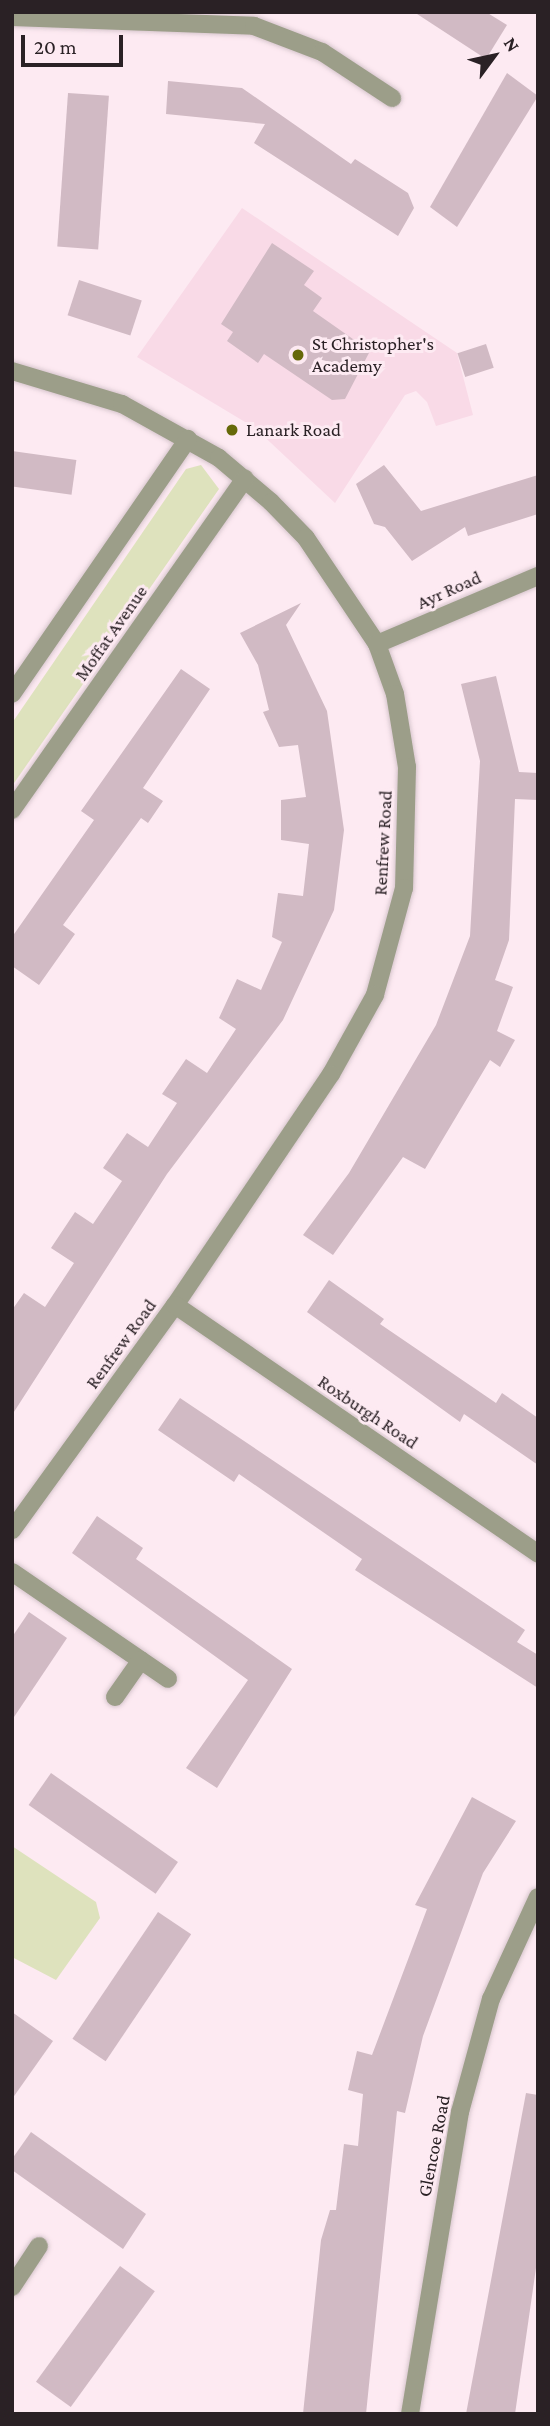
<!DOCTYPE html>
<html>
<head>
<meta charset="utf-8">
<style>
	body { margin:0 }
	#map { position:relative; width:550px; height:2426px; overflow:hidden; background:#fdeaf2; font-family:"Crimson Pro",serif }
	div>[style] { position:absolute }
	.built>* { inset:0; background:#f9dae7 }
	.green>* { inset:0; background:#dee2bd }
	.building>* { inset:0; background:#d1bac4; transform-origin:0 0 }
	.roads { filter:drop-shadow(0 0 2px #d7c6cd) drop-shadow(0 0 2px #d7c6cd) }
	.street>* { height:18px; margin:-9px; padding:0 9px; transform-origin:9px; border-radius:9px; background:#9c9e89 }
	.dots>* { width:19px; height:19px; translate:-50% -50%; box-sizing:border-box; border:4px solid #fdeaf2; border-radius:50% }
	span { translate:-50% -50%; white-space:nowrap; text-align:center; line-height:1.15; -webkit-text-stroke:6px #fdeaf2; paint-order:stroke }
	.poi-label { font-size:19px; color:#2a2125 }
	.left { translate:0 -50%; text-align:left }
	.street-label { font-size:19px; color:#2a2125 }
	.frame { position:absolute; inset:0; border:14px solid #2a2125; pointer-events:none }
	.north { position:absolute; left:459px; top:21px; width:70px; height:70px; -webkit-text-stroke:5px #fdeaf2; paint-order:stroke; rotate:57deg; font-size:19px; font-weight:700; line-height:28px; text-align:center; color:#2a2125 }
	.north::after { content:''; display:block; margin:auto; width:24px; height:32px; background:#2a2125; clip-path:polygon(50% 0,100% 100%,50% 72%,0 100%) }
	.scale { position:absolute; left:21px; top:35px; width:102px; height:32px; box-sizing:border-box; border:4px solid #2a2125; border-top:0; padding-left:9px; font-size:21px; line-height:24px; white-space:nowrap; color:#2a2125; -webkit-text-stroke:5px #fdeaf2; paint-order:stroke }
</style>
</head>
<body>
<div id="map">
	<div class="built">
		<div style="clip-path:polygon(242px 208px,457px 353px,473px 415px,436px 426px,427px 402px,416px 391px,405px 395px,335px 503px,255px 428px,137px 357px)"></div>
	</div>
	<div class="green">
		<div style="clip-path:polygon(201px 465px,219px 489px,12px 786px,12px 723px,186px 469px)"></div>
		<div style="clip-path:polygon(12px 1846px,96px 1902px,100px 1918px,56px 1980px,12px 1957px)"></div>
	</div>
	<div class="building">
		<div style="clip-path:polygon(414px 12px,486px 12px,507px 25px,486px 59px)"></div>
		<div style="clip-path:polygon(507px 73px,538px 96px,457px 227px,430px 207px)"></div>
		<div style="clip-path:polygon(168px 81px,242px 88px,351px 164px,355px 159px,408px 193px,414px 208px,398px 236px,254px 143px,265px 124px,166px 114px)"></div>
		<div style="left:68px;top:93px;width:41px;height:154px;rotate:4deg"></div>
		<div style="clip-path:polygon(272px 243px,314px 271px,304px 285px,322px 298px,313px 311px,370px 351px,345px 399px,332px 400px,264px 354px,258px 363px,227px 341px,233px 332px,221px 324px)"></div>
		<div style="left:79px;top:280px;width:66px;height:37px;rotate:18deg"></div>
		<div style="left:486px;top:344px;width:25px;height:30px;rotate:72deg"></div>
		<div style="left:12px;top:451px;width:65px;height:35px;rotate:8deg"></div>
		<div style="clip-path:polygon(384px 465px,421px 511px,538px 475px,538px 514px,468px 536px,465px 527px,412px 561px,385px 527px,374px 524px,356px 484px)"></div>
		<div style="clip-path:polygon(301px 603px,286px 625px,327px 711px,344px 830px,334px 910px,283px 1020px,167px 1174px,12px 1415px,12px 1310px,24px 1293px,45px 1307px,74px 1263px,51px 1248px,75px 1212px,93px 1224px,122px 1181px,103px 1168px,127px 1133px,148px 1147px,177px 1103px,162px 1094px,186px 1059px,207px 1073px,236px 1029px,219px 1018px,237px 979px,261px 990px,282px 942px,272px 937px,278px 893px,303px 896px,309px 844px,281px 840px,281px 800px,306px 797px,298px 745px,279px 747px,263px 712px,269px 710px,258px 665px,240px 633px)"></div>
		<div style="clip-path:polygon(181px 669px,210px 689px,143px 788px,163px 801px,148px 823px,141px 818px,63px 925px,75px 934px,39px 985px,12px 966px,12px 937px,94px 820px,81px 811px)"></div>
		<div style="clip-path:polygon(496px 676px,519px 772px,538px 773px,538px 800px,515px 799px,509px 940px,495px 980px,513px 987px,497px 1031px,515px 1040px,500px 1067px,490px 1060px,425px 1169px,403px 1157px,333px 1255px,303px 1235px,349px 1173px,436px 1025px,470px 936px,480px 761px,461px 684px)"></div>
		<div style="clip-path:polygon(329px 1280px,384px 1319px,380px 1324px,496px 1403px,502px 1393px,538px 1418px,538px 1465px,464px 1414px,460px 1422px,307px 1312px)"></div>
		<div style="clip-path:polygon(180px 1398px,525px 1630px,517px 1642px,538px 1655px,538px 1688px,355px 1570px,362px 1559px,239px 1474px,234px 1482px,158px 1430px)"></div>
		<div style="clip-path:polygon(97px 1516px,143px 1548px,136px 1559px,292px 1669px,217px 1788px,186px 1768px,248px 1680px,72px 1553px)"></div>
		<div style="clip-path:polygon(29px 1612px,67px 1638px,12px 1720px,12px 1637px)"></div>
		<div style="left:51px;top:1773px;width:155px;height:39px;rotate:35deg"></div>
		<div style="clip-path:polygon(472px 1797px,516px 1821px,483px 1873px,423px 2036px,405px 2113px,397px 2111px,366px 2414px,303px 2414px,321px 2240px,330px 2210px,336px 2210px,344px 2144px,358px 2146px,363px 2094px,348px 2090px,357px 2051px,372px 2055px,427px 1909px,415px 1905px)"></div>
		<div style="left:158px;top:1912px;width:40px;height:153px;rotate:34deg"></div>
		<div style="clip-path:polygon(12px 2012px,53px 2041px,12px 2099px)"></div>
		<div style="clip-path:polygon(526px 2093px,538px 2095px,538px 2254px,515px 2414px,466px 2414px)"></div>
		<div style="clip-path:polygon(31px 2132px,146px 2214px,123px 2249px,12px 2170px,12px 2159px)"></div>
		<div style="left:120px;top:2266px;width:43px;height:143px;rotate:36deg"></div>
	</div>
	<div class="roads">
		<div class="street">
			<div style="left:12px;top:17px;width:242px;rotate:2.1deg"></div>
			<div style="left:254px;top:26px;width:73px;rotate:20.9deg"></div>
			<div style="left:322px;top:52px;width:84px;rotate:33.3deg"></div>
			<div style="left:12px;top:371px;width:115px;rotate:16.7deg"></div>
			<div style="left:122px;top:404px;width:111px;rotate:29.1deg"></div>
			<div style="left:219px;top:458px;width:68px;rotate:40.2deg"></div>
			<div style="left:271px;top:502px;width:50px;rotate:45.8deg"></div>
			<div style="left:306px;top:538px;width:128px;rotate:56.2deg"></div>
			<div style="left:377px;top:644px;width:53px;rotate:70.2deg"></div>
			<div style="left:395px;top:694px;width:74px;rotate:80.7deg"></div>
			<div style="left:407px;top:767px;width:121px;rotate:91.4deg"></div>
			<div style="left:404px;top:888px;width:111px;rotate:105.2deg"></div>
			<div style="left:375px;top:995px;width:90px;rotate:119.1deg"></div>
			<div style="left:331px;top:1074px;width:279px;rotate:124deg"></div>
			<div style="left:175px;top:1305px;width:278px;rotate:125.9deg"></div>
			<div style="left:377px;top:644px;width:175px;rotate:-22.9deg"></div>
			<div style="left:12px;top:694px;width:310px;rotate:-55.4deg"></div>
			<div style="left:12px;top:810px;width:405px;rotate:-54.9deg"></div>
			<div style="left:175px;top:1305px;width:440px;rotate:34.4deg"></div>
			<div style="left:12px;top:1572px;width:189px;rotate:34.4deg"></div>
			<div style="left:115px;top:1697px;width:45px;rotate:-54.9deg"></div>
			<div style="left:12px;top:2287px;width:49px;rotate:-56.6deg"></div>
			<div style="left:410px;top:2414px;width:306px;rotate:-80.6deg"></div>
			<div style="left:460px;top:2112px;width:117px;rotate:-74.7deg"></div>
			<div style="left:491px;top:1999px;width:112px;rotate:-65.3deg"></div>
		</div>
	</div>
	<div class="dots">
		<div style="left:298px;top:355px;background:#666909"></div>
		<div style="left:232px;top:430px;background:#666909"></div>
	</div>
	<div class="poi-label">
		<span class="left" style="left:312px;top:355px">St Christopher's<br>Academy</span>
		<span class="left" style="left:246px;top:430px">Lanark Road</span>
	</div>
	<div class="street-label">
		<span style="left:449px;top:590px;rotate:-24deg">Ayr Road</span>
		<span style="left:111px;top:633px;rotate:-55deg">Moffat Avenue</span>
		<span style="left:383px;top:843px;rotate:-87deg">Renfrew Road</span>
		<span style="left:121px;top:1344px;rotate:-54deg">Renfrew Road</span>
		<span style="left:368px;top:1412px;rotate:34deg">Roxburgh Road</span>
		<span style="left:434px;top:2146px;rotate:-79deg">Glencoe Road</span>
	</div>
	<div class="frame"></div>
	<div class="north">N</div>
	<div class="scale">20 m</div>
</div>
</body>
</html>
